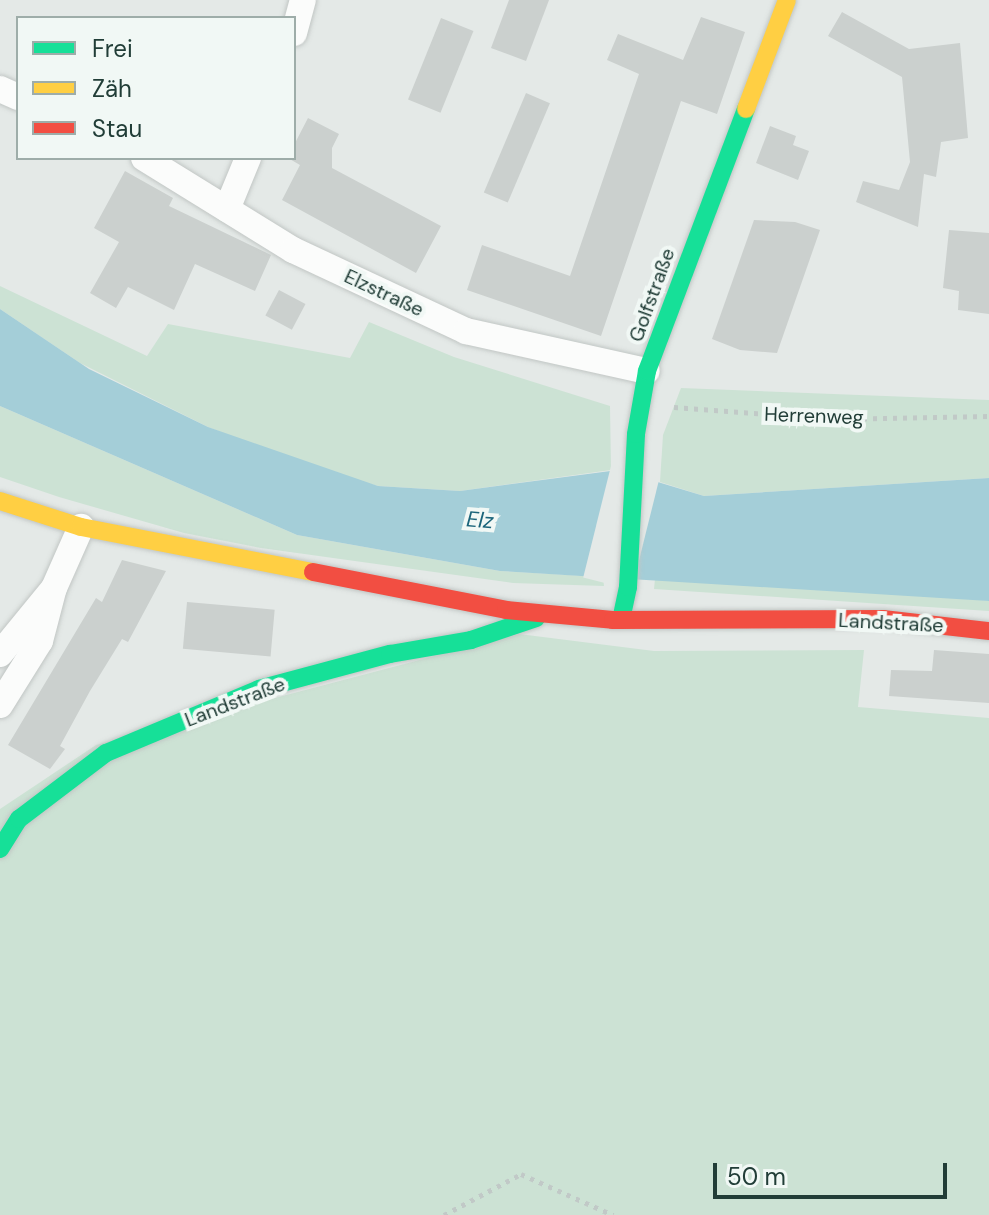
<!DOCTYPE html>
<html>
<head>
<meta charset="utf-8">
<style>
	body { margin:0 }
	#map { position:relative; width:989px; height:1215px; overflow:hidden; background:#e4e9e7; font-family:"DM Sans",sans-serif }
	div>[style] { position:absolute }
	.green>* { inset:0; background:#cce2d4 }
	.water>* { inset:0; background:#a4ced8 }
	.pier>* { inset:0; background:#e4e9e7; transform-origin:0 0 }
	.building>* { inset:0; background:#cbd0ce; transform-origin:0 0 }
	.path>* { height:5px; margin-top:-2.5px; transform-origin:0; background:repeating-linear-gradient(90deg,#c1c9c7 0 4px,transparent 0 10px) }
	.roads { filter:drop-shadow(0 0 2px #c1c6c4) drop-shadow(0 0 2px #c1c6c4) }
	.street>* { height:26px; margin:-13px; padding:0 13px; transform-origin:13px; border-radius:13px; background:#fbfcfb }
	.fast>* { height:18px; margin:-9px; padding:0 9px; transform-origin:9px; border-radius:9px; background:#16e098 }
	.slow>* { height:18px; margin:-9px; padding:0 9px; transform-origin:9px; border-radius:9px; background:#ffcf43 }
	.jam>* { height:18px; margin:-9px; padding:0 9px; transform-origin:9px; border-radius:9px; background:#f24e42 }
	span { translate:-50% -50%; white-space:nowrap; text-align:center; line-height:1.15; -webkit-text-stroke:8px #f1f8f5; paint-order:stroke }
	.street-label { font-size:20px; color:#213d37 }
	.water-label { font-size:22px; color:#1a647a; font-style:italic }
	.legend { position:absolute; left:16px; top:16px; width:280px; height:144px; box-sizing:border-box; background:#f1f8f5; border:2px solid #9eada9; margin:0; padding:10px 14px; list-style:none; font-size:24px; color:#213d37 }
	.legend li { display:flex; align-items:center; gap:16px; height:40px }
	.legend b { width:40px; border:2px solid #9eada9 }
	.scale { position:absolute; left:713px; top:1163px; width:234px; height:36px; box-sizing:border-box; border:4px solid #213d37; border-top:0; padding-left:10px; font-size:24px; line-height:28px; white-space:nowrap; color:#213d37; -webkit-text-stroke:6px #f1f8f5; paint-order:stroke }
</style>
</head>
<body>
<div id="map">
	<div class="green">
		<div style="clip-path:polygon(0 286px,147px 356px,168px 324px,350px 358px,369px 322px,454px 357px,610px 406px,611px 470px,460px 491px,378px 486px,304px 465px,208px 427px,80px 363px,0 309px)"></div>
		<div style="clip-path:polygon(681px 388px,989px 400px,989px 478px,704px 496px,660px 482px,663px 435px)"></div>
		<div style="clip-path:polygon(0 406px,297px 535px,500px 571px,603px 577px,604px 586px,513px 583px,261px 548px,184px 533px,59px 497px,0 477px)"></div>
		<div style="clip-path:polygon(655px 579px,956px 597px,989px 601px,989px 611px,654px 589px)"></div>
		<div style="clip-path:polygon(519px 634px,654px 651px,864px 650px,858px 707px,989px 718px,989px 1215px,0 1215px,0 809px,96px 745px)"></div>
	</div>
	<div class="water">
		<div style="clip-path:polygon(0 309px,89px 369px,208px 427px,378px 486px,460px 491px,618px 470px,704px 496px,989px 478px,989px 601px,500px 571px,297px 535px,0 406px)"></div>
	</div>
	<div class="pier">
		<div style="left:611px;top:466px;width:50px;height:115px;rotate:14deg"></div>
	</div>
	<div class="building">
		<div style="clip-path:polygon(509px 0,549px 0,526px 61px,491px 48px)"></div>
		<div style="clip-path:polygon(842px 12px,909px 49px,960px 43px,968px 138px,941px 142px,936px 177px,924px 174px,918px 227px,856px 202px,863px 181px,899px 190px,910px 162px,902px 77px,828px 36px)"></div>
		<div style="clip-path:polygon(701px 17px,745px 32px,717px 114px,681px 101px,601px 336px,467px 290px,482px 245px,570px 276px,639px 74px,607px 60px,618px 34px,683px 60px)"></div>
		<div style="left:441px;top:18px;width:35px;height:88px;rotate:22deg"></div>
		<div style="left:526px;top:93px;width:26px;height:108px;rotate:23deg"></div>
		<div style="clip-path:polygon(308px 118px,339px 134px,332px 148px,332px 168px,441px 226px,416px 273px,282px 200px,300px 165px,288px 158px,294px 158px,294px 145px)"></div>
		<div style="clip-path:polygon(770px 126px,796px 136px,793px 145px,809px 151px,798px 180px,756px 163px)"></div>
		<div style="clip-path:polygon(125px 171px,173px 198px,169px 206px,271px 255px,255px 291px,195px 264px,174px 310px,128px 287px,116px 308px,90px 293px,119px 242px,94px 228px)"></div>
		<div style="clip-path:polygon(754px 220px,795px 222px,820px 230px,777px 353px,740px 350px,712px 339px)"></div>
		<div style="clip-path:polygon(949px 230px,989px 233px,989px 314px,958px 310px,959px 291px,943px 288px)"></div>
		<div style="left:279px;top:290px;width:30px;height:29px;rotate:28deg"></div>
		<div style="clip-path:polygon(122px 560px,166px 571px,128px 642px,122px 639px,90px 691px,60px 746px,65px 749px,50px 769px,8px 745px,96px 598px,102px 602px)"></div>
		<div style="left:187px;top:602px;width:88px;height:47px;rotate:5deg"></div>
		<div style="clip-path:polygon(934px 650px,989px 654px,989px 703px,889px 696px,891px 670px,932px 671px)"></div>
	</div>
	<div class="path">
		<div style="left:674px;top:407px;width:159px;rotate:4.3deg"></div>
		<div style="left:833px;top:419px;width:156px;rotate:-1.1deg"></div>
		<div style="left:444px;top:1215px;width:87px;rotate:-28deg"></div>
		<div style="left:521px;top:1174px;width:101px;rotate:24deg"></div>
	</div>
	<div class="roads">
		<div class="street">
			<div style="left:294px;top:33px;width:34px;rotate:-75deg"></div>
			<div style="left:0;top:89px;width:20px;rotate:24deg"></div>
			<div style="left:144px;top:158px;width:175px;rotate:31.7deg"></div>
			<div style="left:293px;top:250px;width:191px;rotate:25.1deg"></div>
			<div style="left:466px;top:331px;width:185px;rotate:12.5deg"></div>
			<div style="left:227px;top:209px;width:55px;rotate:-67.6deg"></div>
			<div style="left:0;top:654px;width:85px;rotate:-50.7deg"></div>
			<div style="left:54px;top:588px;width:67px;rotate:-66.1deg"></div>
			<div style="left:0;top:705px;width:75px;rotate:-58deg"></div>
			<div style="left:40px;top:641px;width:52px;rotate:-75.4deg"></div>
		</div>
		<div class="fast">
			<div style="left:621px;top:620px;width:34px;rotate:-78deg"></div>
			<div style="left:628px;top:587px;width:153px;rotate:-87deg"></div>
			<div style="left:636px;top:434px;width:64px;rotate:-80.1deg"></div>
			<div style="left:647px;top:371px;width:280px;rotate:-69.3deg"></div>
			<div style="left:0;top:849px;width:36px;rotate:-58deg"></div>
			<div style="left:19px;top:819px;width:109px;rotate:-37.2deg"></div>
			<div style="left:106px;top:753px;width:166px;rotate:-22.7deg"></div>
			<div style="left:259px;top:689px;width:136px;rotate:-15deg"></div>
			<div style="left:390px;top:654px;width:82px;rotate:-9.8deg"></div>
			<div style="left:471px;top:640px;width:69px;rotate:-18.7deg"></div>
		</div>
		<div class="slow">
			<div style="left:746px;top:109px;width:116px;rotate:-69.4deg"></div>
			<div style="left:0;top:501px;width:85px;rotate:17.8deg"></div>
			<div style="left:81px;top:527px;width:236px;rotate:11deg"></div>
		</div>
		<div class="jam">
			<div style="left:313px;top:572px;width:197px;rotate:11.1deg"></div>
			<div style="left:506px;top:610px;width:107px;rotate:5.3deg"></div>
			<div style="left:613px;top:620px;width:270px;rotate:-0.2deg"></div>
			<div style="left:883px;top:619px;width:107px;rotate:6.5deg"></div>
		</div>
	</div>
	<div class="street-label">
		<span style="left:384px;top:293px;rotate:25deg">Elzstraße</span>
		<span style="left:652px;top:295px;rotate:-70deg">Golfstraße</span>
		<span style="left:814px;top:416px;rotate:2deg">Herrenweg</span>
		<span style="left:891px;top:623px;rotate:3deg">Landstraße</span>
		<span style="left:235px;top:702px;rotate:-21deg">Landstraße</span>
	</div>
	<div class="water-label">
		<span style="left:480px;top:520px;rotate:5deg">Elz</span>
	</div>
	<ul class="legend">
	<li><b style="height:10px;background:#16e098"></b>Frei</li>
	<li><b style="height:10px;background:#ffcf43"></b>Zäh</li>
	<li><b style="height:10px;background:#f24e42"></b>Stau</li>
	</ul>
	<div class="scale">50 m</div>
</div>
</body>
</html>
